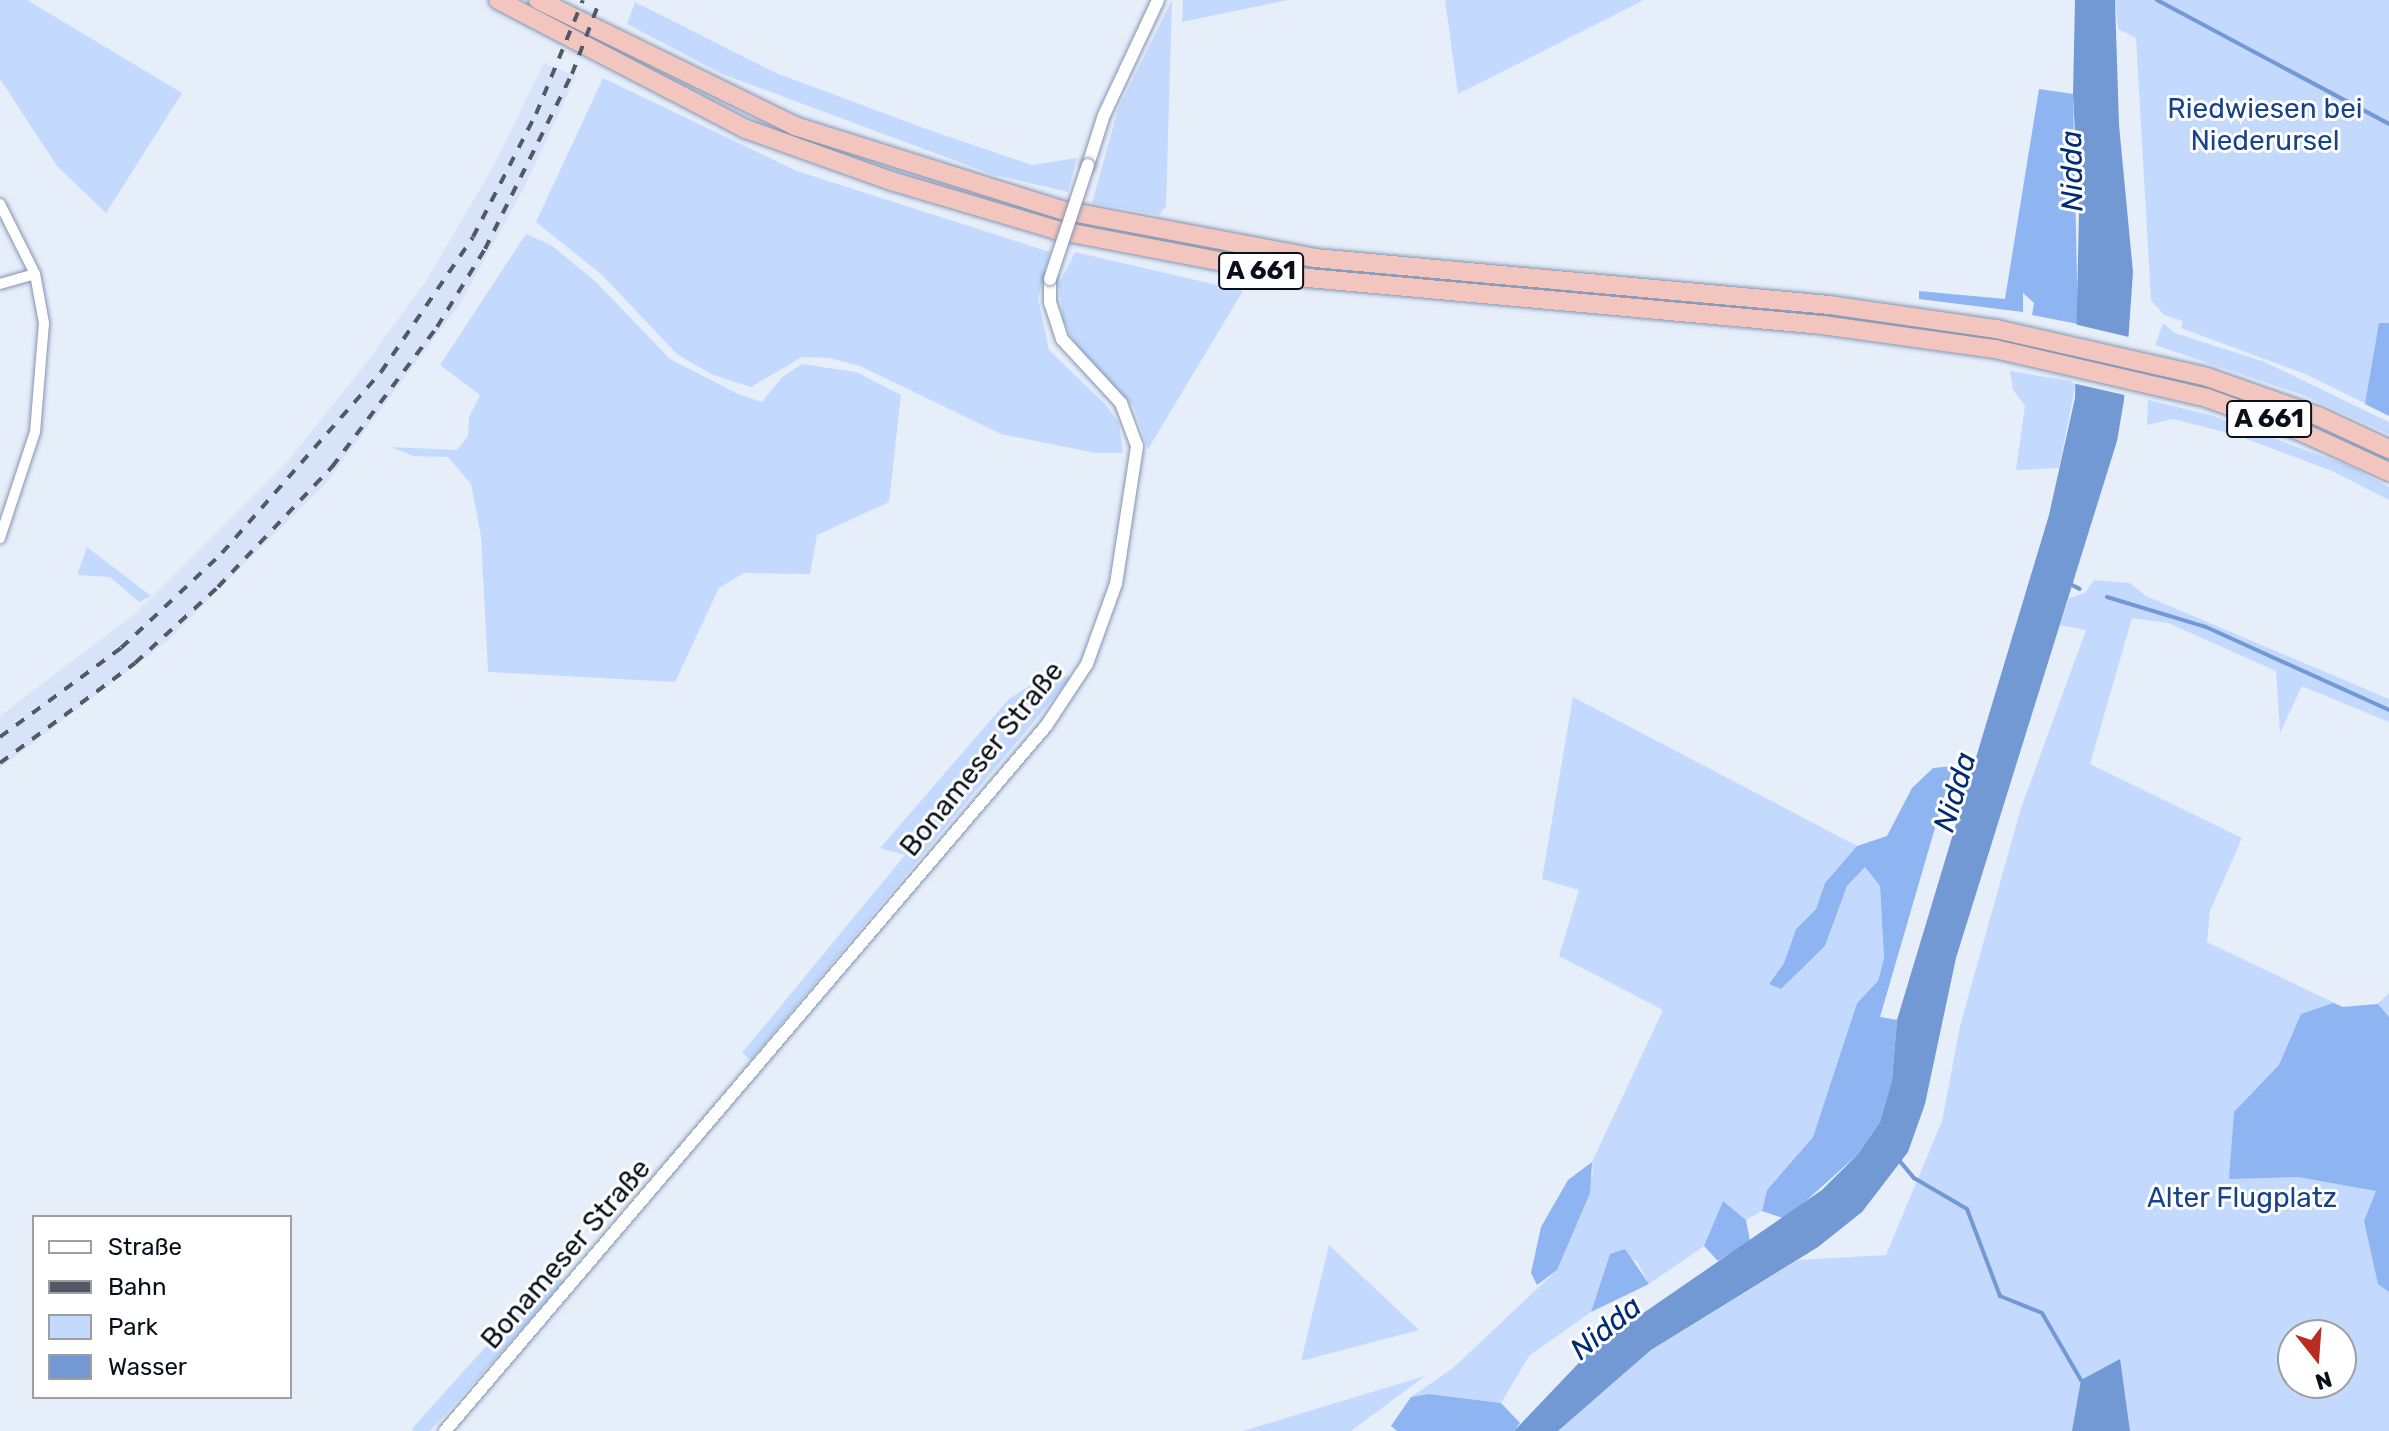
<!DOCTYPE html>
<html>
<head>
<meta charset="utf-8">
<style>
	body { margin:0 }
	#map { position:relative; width:2389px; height:1431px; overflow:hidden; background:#e6eefa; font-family:Rubik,sans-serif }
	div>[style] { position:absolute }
	.built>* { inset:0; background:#d6e3f9 }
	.green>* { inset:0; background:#c3dafe; transform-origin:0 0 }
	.forest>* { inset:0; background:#8eb4f2 }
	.water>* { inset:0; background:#7399d5 }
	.pier>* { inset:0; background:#e6eefa }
	.stream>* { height:4px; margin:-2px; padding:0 2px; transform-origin:2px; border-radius:2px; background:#7399d5 }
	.roads { filter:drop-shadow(0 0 2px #8495b1) drop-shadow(0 0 2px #8495b1) }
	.minor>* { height:10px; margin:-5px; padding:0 5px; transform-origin:5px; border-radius:5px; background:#fff }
	.tertiary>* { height:12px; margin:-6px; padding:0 6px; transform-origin:6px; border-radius:6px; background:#fff }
	.motorway>* { height:18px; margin:-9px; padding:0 9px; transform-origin:9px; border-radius:9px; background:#f2c6be }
	.rail>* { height:4px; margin-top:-2px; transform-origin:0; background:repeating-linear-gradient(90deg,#535964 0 10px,transparent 0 20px) }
	.bridges { filter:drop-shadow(0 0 2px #8495b1) drop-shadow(0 0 2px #8495b1) }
	.tertiary-bridge>* { height:12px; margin:-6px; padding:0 6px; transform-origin:6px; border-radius:6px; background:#fff }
	span { translate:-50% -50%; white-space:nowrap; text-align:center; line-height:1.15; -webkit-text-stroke:6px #fff; paint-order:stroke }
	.shield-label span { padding:2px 6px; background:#fff; border:2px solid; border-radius:6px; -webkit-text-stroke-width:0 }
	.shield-label { font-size:26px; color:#0a101a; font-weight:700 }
	.park-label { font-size:28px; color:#16438b }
	.street-label { font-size:28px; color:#0a101a }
	.water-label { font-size:30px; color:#002d72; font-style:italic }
	.legend { position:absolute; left:32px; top:1215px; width:260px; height:184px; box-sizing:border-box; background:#fff; border:2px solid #9d9fa3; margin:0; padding:10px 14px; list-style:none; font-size:24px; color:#0a101a }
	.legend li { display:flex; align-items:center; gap:16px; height:40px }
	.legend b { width:40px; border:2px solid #9d9fa3 }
	.north { position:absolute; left:2277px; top:1319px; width:80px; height:80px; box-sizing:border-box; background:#fff; border:2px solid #9d9fa3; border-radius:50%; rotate:163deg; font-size:22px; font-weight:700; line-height:32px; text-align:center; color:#0a101a }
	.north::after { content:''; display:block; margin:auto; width:28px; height:36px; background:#b92c21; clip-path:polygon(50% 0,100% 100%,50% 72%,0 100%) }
</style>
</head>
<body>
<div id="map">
	<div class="built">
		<div style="clip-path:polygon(544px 63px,576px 76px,526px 184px,461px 302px,326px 483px,165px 643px,0 768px,0 716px,136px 613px,289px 460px,364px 366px,426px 281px,493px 167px)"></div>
	</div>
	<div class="green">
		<div style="clip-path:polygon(0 0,27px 0,182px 93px,106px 213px,57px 166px,0 79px)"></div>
		<div style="clip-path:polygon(1172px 0,1166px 206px,1159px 215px,1092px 203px,1118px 109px)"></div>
		<div style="clip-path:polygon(1183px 0,1288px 0,1182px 22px)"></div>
		<div style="clip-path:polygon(1445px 0,1644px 0,1458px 94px)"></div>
		<div style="clip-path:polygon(2115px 0,2389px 0,2389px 415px,2305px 374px,2181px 328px,2183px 321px,2164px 315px,2151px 300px,2136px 38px,2118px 29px)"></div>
		<div style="clip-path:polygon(635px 2px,776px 73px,929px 130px,1032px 165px,1077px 158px,1068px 192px,991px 174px,722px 74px,627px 24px)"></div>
		<div style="clip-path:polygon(603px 78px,797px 171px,1050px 252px,1038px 298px,1049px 350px,1105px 404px,1119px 423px,1123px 453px,1096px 453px,1001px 434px,860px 366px,830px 358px,802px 357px,751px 387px,713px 375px,678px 355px,601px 274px,536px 222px)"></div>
		<div style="clip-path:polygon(526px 234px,551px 245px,594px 280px,670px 359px,738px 394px,762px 402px,782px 377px,802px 364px,856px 372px,901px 395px,889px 502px,817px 535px,810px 574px,744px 573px,719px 588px,675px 682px,488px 672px,481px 537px,471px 484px,448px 457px,413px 456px,391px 447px,457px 450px,468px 436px,469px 417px,480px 395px,440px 365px)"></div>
		<div style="clip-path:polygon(1075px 252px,1243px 291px,1148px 449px,1134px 407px,1081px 355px,1063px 320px,1059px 284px)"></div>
		<div style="clip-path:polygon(2163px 323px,2175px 333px,2265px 362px,2389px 422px,2389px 434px,2303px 395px,2155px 345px)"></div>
		<div style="clip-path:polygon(2010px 371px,2076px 382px,2059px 468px,2016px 470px,2025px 406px,2013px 390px)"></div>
		<div style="clip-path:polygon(2148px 400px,2210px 415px,2349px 466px,2389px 487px,2389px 500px,2332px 471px,2236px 435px,2173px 419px,2147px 425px)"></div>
		<div style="clip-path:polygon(87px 547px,151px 596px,139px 602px,110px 577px,77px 575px)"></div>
		<div style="clip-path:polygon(evenodd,2094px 580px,2130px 583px,2146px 596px,2389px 699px,2389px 722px,2302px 686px,2280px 733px,2276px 671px,2168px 623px,2132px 618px,2090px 764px,2242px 838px,2210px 911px,2207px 942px,2343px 1007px,2377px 1004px,2389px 993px,2389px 1431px,1558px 1431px,1651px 1350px,1798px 1260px,1886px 1255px,1942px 1121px,1960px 1026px,2021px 808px,2086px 630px,2060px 625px,2069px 598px,2085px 593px,2094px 580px,2293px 1335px,2341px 1335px,2341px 1383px,2293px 1383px,2293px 1335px)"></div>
		<div style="clip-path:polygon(1072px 676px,751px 1060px,742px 1053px,905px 855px,880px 848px,1009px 699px,1041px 678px)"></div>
		<div style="clip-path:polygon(1573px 697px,1857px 846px,1825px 883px,1816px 909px,1796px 929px,1784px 963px,1769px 983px,1781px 989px,1825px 946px,1847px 886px,1865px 867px,1880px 886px,1884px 958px,1878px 981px,1857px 1003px,1813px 1137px,1767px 1190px,1762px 1211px,1746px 1220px,1723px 1201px,1704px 1246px,1649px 1284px,1637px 1261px,1610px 1254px,1591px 1312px,1529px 1356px,1501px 1403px,1429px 1394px,1411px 1397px,1453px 1368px,1557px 1270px,1593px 1173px,1592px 1162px,1663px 1010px,1559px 956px,1579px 890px,1542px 879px)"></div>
		<div style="clip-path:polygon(1329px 1245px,1419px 1330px,1301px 1361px)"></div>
		<div style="left:553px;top:1272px;width:15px;height:211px;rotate:42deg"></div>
		<div style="clip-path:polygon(1425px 1376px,1351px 1431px,1243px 1431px)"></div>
	</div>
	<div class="forest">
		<div style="clip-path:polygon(2039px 89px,2073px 94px,2078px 324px,2032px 315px,2034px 303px,2023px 293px,2023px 312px,1919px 299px,1919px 291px,2005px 299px)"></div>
		<div style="clip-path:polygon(2379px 323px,2389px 323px,2389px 416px,2365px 404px)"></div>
		<div style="clip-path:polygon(1953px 766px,1880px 1017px,1897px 1020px,1892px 1080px,1880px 1122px,1858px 1154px,1786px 1219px,1762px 1211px,1767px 1190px,1813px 1137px,1857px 1003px,1878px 981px,1884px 958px,1880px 886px,1865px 867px,1847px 886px,1825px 946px,1781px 989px,1769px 984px,1784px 963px,1796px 929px,1816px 909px,1825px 883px,1857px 846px,1887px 836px,1912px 788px,1933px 768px)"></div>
		<div style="clip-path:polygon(2333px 1003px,2343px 1007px,2378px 1004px,2389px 1017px,2389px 1292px,2378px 1284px,2364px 1221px,2376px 1191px,2298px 1177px,2229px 1179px,2234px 1112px,2279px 1065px,2301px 1014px)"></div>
		<div style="clip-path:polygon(1592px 1162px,1590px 1193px,1557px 1270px,1537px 1285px,1531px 1273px,1541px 1227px,1568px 1180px)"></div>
		<div style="clip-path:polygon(1723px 1201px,1746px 1220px,1750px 1241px,1718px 1261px,1704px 1246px)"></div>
		<div style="clip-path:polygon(1625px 1249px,1649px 1284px,1591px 1312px,1610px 1254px)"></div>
		<div style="clip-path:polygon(1429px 1394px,1501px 1403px,1520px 1423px,1514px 1431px,1397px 1431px,1391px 1426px,1411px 1397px)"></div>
	</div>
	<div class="water">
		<div style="clip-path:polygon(2075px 0,2115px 0,2119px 125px,2133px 272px,2124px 400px,2117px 441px,1956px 958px,1925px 1104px,1908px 1152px,1862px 1212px,1818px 1247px,1651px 1350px,1558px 1431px,1514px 1431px,1594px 1347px,1822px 1190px,1858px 1154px,1880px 1122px,1892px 1080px,1897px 1020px,2049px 515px,2075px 398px,2079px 212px,2073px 94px)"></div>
		<div style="clip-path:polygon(2120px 1359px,2130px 1431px,2072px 1431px,2081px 1380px)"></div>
	</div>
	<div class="pier">
		<div style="clip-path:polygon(2074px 324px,2133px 338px,2129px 396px,2072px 383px)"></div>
	</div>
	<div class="stream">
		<div style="left:2157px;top:0;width:263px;rotate:28.1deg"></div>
		<div style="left:2068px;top:583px;width:13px;rotate:27deg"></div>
		<div style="left:2107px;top:597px;width:103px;rotate:16.9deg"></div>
		<div style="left:2206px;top:627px;width:201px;rotate:24.4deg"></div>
		<div style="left:1898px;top:1159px;width:25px;rotate:50deg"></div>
		<div style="left:1914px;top:1178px;width:61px;rotate:30.3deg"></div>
		<div style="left:1967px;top:1209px;width:93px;rotate:69.2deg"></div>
		<div style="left:2000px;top:1296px;width:45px;rotate:22deg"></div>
		<div style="left:2042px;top:1313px;width:78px;rotate:59.8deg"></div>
	</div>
	<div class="roads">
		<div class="minor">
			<div style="left:0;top:204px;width:78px;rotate:63.4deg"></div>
			<div style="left:35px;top:274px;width:50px;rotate:79.6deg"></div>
			<div style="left:44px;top:323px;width:109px;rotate:94.7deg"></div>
			<div style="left:35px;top:432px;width:112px;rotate:108.3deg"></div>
			<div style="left:0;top:284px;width:36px;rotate:-16deg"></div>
		</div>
		<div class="tertiary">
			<div style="left:1088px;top:165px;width:52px;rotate:-72.3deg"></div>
			<div style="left:1104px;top:115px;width:127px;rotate:-64.8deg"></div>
			<div style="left:445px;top:1431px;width:926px;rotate:-49.55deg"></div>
			<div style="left:1046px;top:726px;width:74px;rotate:-56.5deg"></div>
			<div style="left:1087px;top:664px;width:85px;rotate:-70.1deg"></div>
			<div style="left:1116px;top:584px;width:140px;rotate:-81.3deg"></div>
			<div style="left:1137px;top:446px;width:46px;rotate:-110.4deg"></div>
			<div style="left:1121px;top:403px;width:87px;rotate:-132.7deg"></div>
			<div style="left:1062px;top:339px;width:38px;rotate:-108deg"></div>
			<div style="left:1050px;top:303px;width:24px;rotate:-90deg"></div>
		</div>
		<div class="motorway">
			<div style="left:498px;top:0;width:280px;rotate:27.5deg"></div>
			<div style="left:746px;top:129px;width:154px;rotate:19.7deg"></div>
			<div style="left:891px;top:181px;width:172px;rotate:16.5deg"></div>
			<div style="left:1056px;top:230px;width:257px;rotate:10.8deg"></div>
			<div style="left:1308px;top:278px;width:516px;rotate:5.22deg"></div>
			<div style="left:1822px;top:325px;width:175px;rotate:7.9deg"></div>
			<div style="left:1995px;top:349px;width:218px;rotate:13deg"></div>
			<div style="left:2207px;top:398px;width:103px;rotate:19.8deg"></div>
			<div style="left:2304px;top:433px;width:94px;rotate:24.6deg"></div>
			<div style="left:538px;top:0;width:286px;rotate:26.1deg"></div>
			<div style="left:795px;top:126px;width:280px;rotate:17.5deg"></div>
			<div style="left:1062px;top:210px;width:258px;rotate:10.7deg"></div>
			<div style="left:1315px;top:258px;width:516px;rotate:5.22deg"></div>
			<div style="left:1829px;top:305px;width:169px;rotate:8.2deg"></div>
			<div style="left:1996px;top:329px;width:216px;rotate:12.8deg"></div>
			<div style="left:2207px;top:377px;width:118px;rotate:19.4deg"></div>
			<div style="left:2318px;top:416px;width:78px;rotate:24.9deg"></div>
		</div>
	</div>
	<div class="rail">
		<div style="left:0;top:737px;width:150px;rotate:-36.3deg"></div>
		<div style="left:121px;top:648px;width:139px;rotate:-43.2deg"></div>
		<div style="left:222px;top:553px;width:241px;rotate:-48.7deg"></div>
		<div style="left:381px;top:372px;width:163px;rotate:-55.7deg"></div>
		<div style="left:473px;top:237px;width:138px;rotate:-62.9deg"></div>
		<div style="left:536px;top:114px;width:123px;rotate:-67.6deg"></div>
		<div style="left:0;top:763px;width:168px;rotate:-36.5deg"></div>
		<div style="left:135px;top:663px;width:113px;rotate:-42.5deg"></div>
		<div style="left:218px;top:587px;width:166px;rotate:-46.5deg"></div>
		<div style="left:332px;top:467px;width:175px;rotate:-53.1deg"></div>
		<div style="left:437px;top:327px;width:92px;rotate:-58.4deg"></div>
		<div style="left:485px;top:249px;width:195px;rotate:-63.6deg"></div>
		<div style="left:572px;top:74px;width:79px;rotate:-69.3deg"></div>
	</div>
	<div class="bridges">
		<div class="tertiary-bridge">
			<div style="left:1050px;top:279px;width:120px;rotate:-71.6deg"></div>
		</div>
	</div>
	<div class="shield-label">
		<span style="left:1261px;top:271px">A 661</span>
		<span style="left:2269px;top:419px">A 661</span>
	</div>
	<div class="park-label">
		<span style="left:2265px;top:125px">Riedwiesen bei<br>Niederursel</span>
		<span style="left:2242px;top:1198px">Alter Flugplatz</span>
	</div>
	<div class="street-label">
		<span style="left:982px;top:759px;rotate:-51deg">Bonameser Straße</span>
		<span style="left:566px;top:1254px;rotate:-49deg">Bonameser Straße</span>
	</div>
	<div class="water-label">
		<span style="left:2072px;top:171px;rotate:-91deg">Nidda</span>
		<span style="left:1955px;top:792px;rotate:-73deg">Nidda</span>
		<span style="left:1606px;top:1328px;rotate:-39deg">Nidda</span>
	</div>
	<ul class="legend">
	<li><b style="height:10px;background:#fff"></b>Straße</li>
	<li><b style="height:10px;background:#535964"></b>Bahn</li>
	<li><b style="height:22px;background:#c3dafe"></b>Park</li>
	<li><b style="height:22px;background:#7399d5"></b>Wasser</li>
	</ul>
	<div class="north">N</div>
</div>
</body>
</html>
